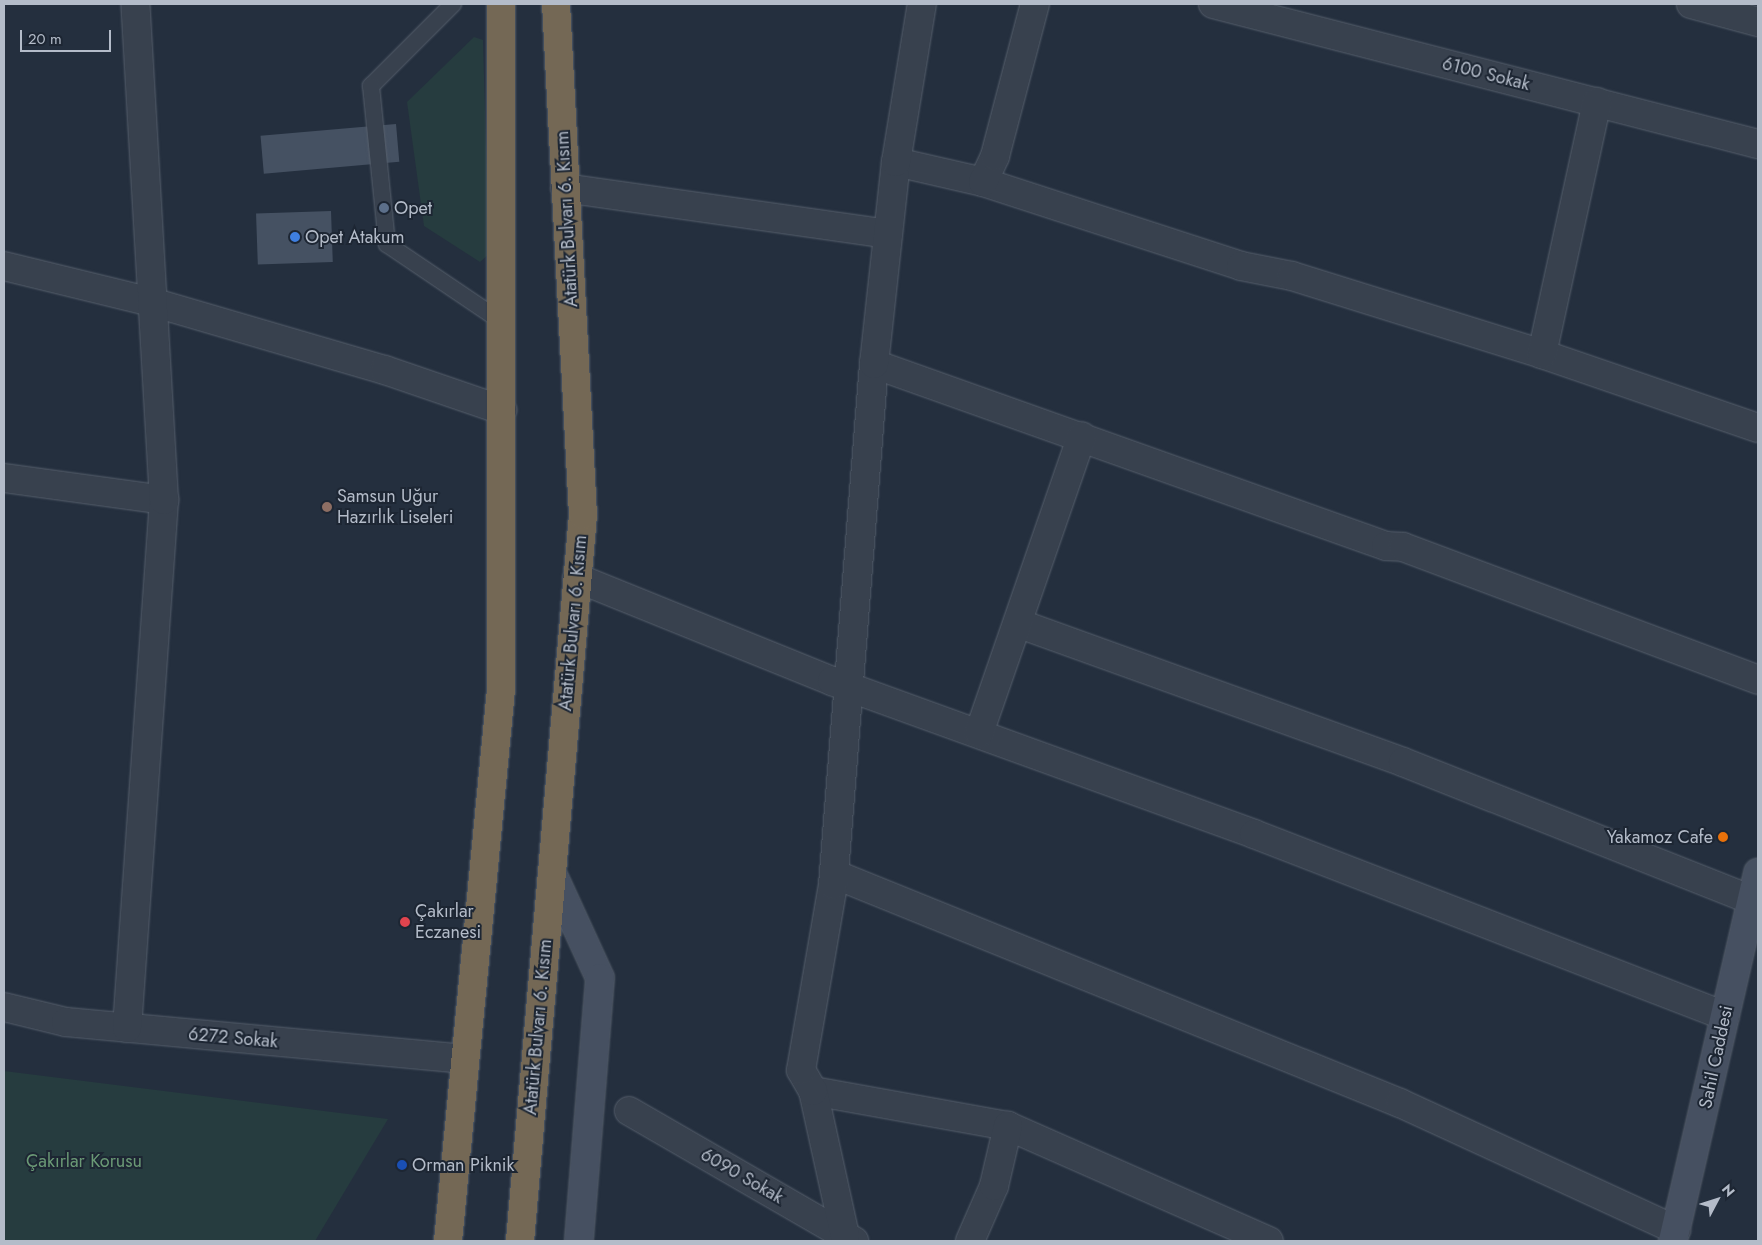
<!DOCTYPE html>
<html>
<head>
<meta charset="utf-8">
<style>
	body { margin:0 }
	#map { position:relative; width:1762px; height:1245px; overflow:hidden; background:#242f3e; font-family:Jost,sans-serif }
	div>[style] { position:absolute }
	.green>* { inset:0; background:#263c3f }
	.building>* { inset:0; background:#455162; transform-origin:0 0 }
	.roads { filter:drop-shadow(0 0 1px #565f6c) drop-shadow(0 0 1px #565f6c) }
	.lane>* { height:16px; margin:-8px; padding:0 8px; transform-origin:8px; border-radius:8px; background:#38414e }
	.street>* { height:28px; margin:-14px; padding:0 14px; transform-origin:14px; border-radius:14px; background:#38414e }
	.secondary>* { height:28px; margin:-14px; padding:0 14px; transform-origin:14px; border-radius:14px; background:#465061 }
	.highway>* { height:28px; margin:-14px; padding:0 14px; transform-origin:14px; border-radius:14px; background:#746855 }
	.dots>* { width:14px; height:14px; translate:-50% -50%; box-sizing:border-box; border:2px solid #1d2633; border-radius:50% }
	span { translate:-50% -50%; white-space:nowrap; text-align:center; line-height:1.15; -webkit-text-stroke:4px #1d2633; paint-order:stroke }
	.street-label { font-size:18px; color:#b4bcc9 }
	.poi-label { font-size:18px; color:#b4bcc9 }
	.left { translate:0 -50%; text-align:left }
	.right { translate:-100% -50%; text-align:right }
	.park-label { font-size:18px; color:#6b9a76 }
	.frame { position:absolute; inset:0; border:5px solid #b4bcc9; pointer-events:none }
	.north { position:absolute; left:1692px; top:1175px; width:50px; height:50px; -webkit-text-stroke:4px #1d2633; paint-order:stroke; rotate:50deg; font-size:14px; font-weight:700; line-height:20px; text-align:center; color:#b4bcc9 }
	.north::after { content:''; display:block; margin:auto; width:18px; height:22px; background:#b4bcc9; clip-path:polygon(50% 0,100% 100%,50% 72%,0 100%) }
	.scale { position:absolute; left:20px; top:30px; width:91px; height:22px; box-sizing:border-box; border:2px solid #b4bcc9; border-top:0; padding-left:6px; font-size:15px; line-height:18px; white-space:nowrap; color:#b4bcc9; -webkit-text-stroke:4px #1d2633; paint-order:stroke }
</style>
</head>
<body>
<div id="map">
	<div class="green">
		<div style="clip-path:polygon(474px 37px,483px 40px,489px 254px,480px 262px,424px 226px,407px 102px)"></div>
		<div style="clip-path:polygon(4px 1071px,388px 1119px,315px 1241px,4px 1241px)"></div>
	</div>
	<div class="building">
		<div style="left:396px;top:124px;width:38px;height:136px;rotate:85deg"></div>
		<div style="left:331px;top:211px;width:51px;height:75px;rotate:88deg"></div>
	</div>
	<div class="roads">
		<div class="lane">
			<div style="left:453px;top:4px;width:116px;rotate:135deg"></div>
			<div style="left:371px;top:86px;width:159px;rotate:84.2deg"></div>
			<div style="left:387px;top:244px;width:139px;rotate:34.1deg"></div>
		</div>
		<div class="street">
			<div style="left:1213px;top:4px;width:563px;rotate:14.41deg"></div>
			<div style="left:1691px;top:4px;width:69px;rotate:15deg"></div>
			<div style="left:896px;top:162px;width:89px;rotate:12.9deg"></div>
			<div style="left:983px;top:182px;width:271px;rotate:18deg"></div>
			<div style="left:1241px;top:266px;width:52px;rotate:11.1deg"></div>
			<div style="left:1292px;top:276px;width:262px;rotate:17.3deg"></div>
			<div style="left:1542px;top:354px;width:228px;rotate:18.9deg"></div>
			<div style="left:983px;top:182px;width:29px;rotate:-65deg"></div>
			<div style="left:995px;top:156px;width:157px;rotate:-75.3deg"></div>
			<div style="left:565px;top:188px;width:326px;rotate:8.1deg"></div>
			<div style="left:4px;top:266px;width:152px;rotate:13.7deg"></div>
			<div style="left:152px;top:302px;width:243px;rotate:16.3deg"></div>
			<div style="left:385px;top:370px;width:124px;rotate:18.9deg"></div>
			<div style="left:1542px;top:354px;width:258px;rotate:-77.7deg"></div>
			<div style="left:874px;top:364px;width:543px;rotate:19.57deg"></div>
			<div style="left:1386px;top:546px;width:17px;rotate:3deg"></div>
			<div style="left:1403px;top:547px;width:379px;rotate:20.5deg"></div>
			<div style="left:4px;top:478px;width:162px;rotate:7.8deg"></div>
			<div style="left:577px;top:578px;width:275px;rotate:22deg"></div>
			<div style="left:832px;top:681px;width:449px;rotate:19.9deg"></div>
			<div style="left:1254px;top:834px;width:505px;rotate:21.13deg"></div>
			<div style="left:1020px;top:624px;width:407px;rotate:19.8deg"></div>
			<div style="left:1403px;top:762px;width:374px;rotate:21.6deg"></div>
			<div style="left:979px;top:733px;width:314px;rotate:-70.9deg"></div>
			<div style="left:834px;top:874px;width:611px;rotate:22.03deg"></div>
			<div style="left:1400px;top:1103px;width:304px;rotate:24.7deg"></div>
			<div style="left:4px;top:1007px;width:64px;rotate:13.6deg"></div>
			<div style="left:66px;top:1022px;width:401px;rotate:5.3deg"></div>
			<div style="left:127px;top:1028px;width:529px;rotate:-85.99deg"></div>
			<div style="left:164px;top:500px;width:497px;rotate:-93.3deg"></div>
			<div style="left:813px;top:1091px;width:198px;rotate:10.2deg"></div>
			<div style="left:1008px;top:1126px;width:285px;rotate:23.8deg"></div>
			<div style="left:629px;top:1111px;width:260px;rotate:30deg"></div>
			<div style="left:845px;top:1236px;width:148px;rotate:-102.4deg"></div>
			<div style="left:813px;top:1091px;width:24px;rotate:-120deg"></div>
			<div style="left:801px;top:1070px;width:188px;rotate:-80.2deg"></div>
			<div style="left:833px;top:885px;width:523px;rotate:-85.5deg"></div>
			<div style="left:874px;top:364px;width:203px;rotate:-83.8deg"></div>
			<div style="left:896px;top:162px;width:160px;rotate:-80.7deg"></div>
			<div style="left:970px;top:1241px;width:60px;rotate:-66.4deg"></div>
			<div style="left:994px;top:1186px;width:62px;rotate:-76.9deg"></div>
		</div>
		<div class="secondary">
			<div style="left:552px;top:873px;width:115px;rotate:65.4deg"></div>
			<div style="left:600px;top:978px;width:264px;rotate:94.6deg"></div>
			<div style="left:1673px;top:1241px;width:378px;rotate:-77deg"></div>
		</div>
		<div class="highway">
			<div style="left:448px;top:1241px;width:554px;rotate:-84.51deg"></div>
			<div style="left:501px;top:690px;width:686px;rotate:-90deg"></div>
			<div style="left:520px;top:1241px;width:729px;rotate:-85.04deg"></div>
			<div style="left:583px;top:515px;width:512px;rotate:-93.02deg"></div>
		</div>
	</div>
	<div class="dots">
		<div style="left:384px;top:208px;background:#5c6f8a"></div>
		<div style="left:295px;top:237px;background:#3f7fe0"></div>
		<div style="left:327px;top:507px;background:#8d6e63"></div>
		<div style="left:1723px;top:837px;background:#e8710a"></div>
		<div style="left:405px;top:922px;background:#e0444e"></div>
		<div style="left:402px;top:1165px;background:#1a4fb4"></div>
	</div>
	<div class="street-label">
		<span style="left:1486px;top:74px;rotate:14deg">6100 Sokak</span>
		<span style="left:567px;top:219px;rotate:-93deg">Atatürk Bulvarı 6. Kısım</span>
		<span style="left:573px;top:623px;rotate:-85deg">Atatürk Bulvarı 6. Kısım</span>
		<span style="left:538px;top:1027px;rotate:-85deg">Atatürk Bulvarı 6. Kısım</span>
		<span style="left:233px;top:1038px;rotate:5deg">6272 Sokak</span>
		<span style="left:1716px;top:1057px;rotate:-78deg">Sahil Caddesi</span>
		<span style="left:742px;top:1176px;rotate:30deg">6090 Sokak</span>
	</div>
	<div class="poi-label">
		<span class="left" style="left:394px;top:208px">Opet</span>
		<span class="left" style="left:305px;top:237px">Opet Atakum</span>
		<span class="left" style="left:337px;top:507px">Samsun Uğur<br>Hazırlık Liseleri</span>
		<span class="right" style="left:1713px;top:837px">Yakamoz Cafe</span>
		<span class="left" style="left:415px;top:922px">Çakırlar<br>Eczanesi</span>
		<span class="left" style="left:412px;top:1165px">Orman Piknik</span>
	</div>
	<div class="park-label">
		<span style="left:84px;top:1161px">Çakırlar Korusu</span>
	</div>
	<div class="frame"></div>
	<div class="north">N</div>
	<div class="scale">20 m</div>
</div>
</body>
</html>
